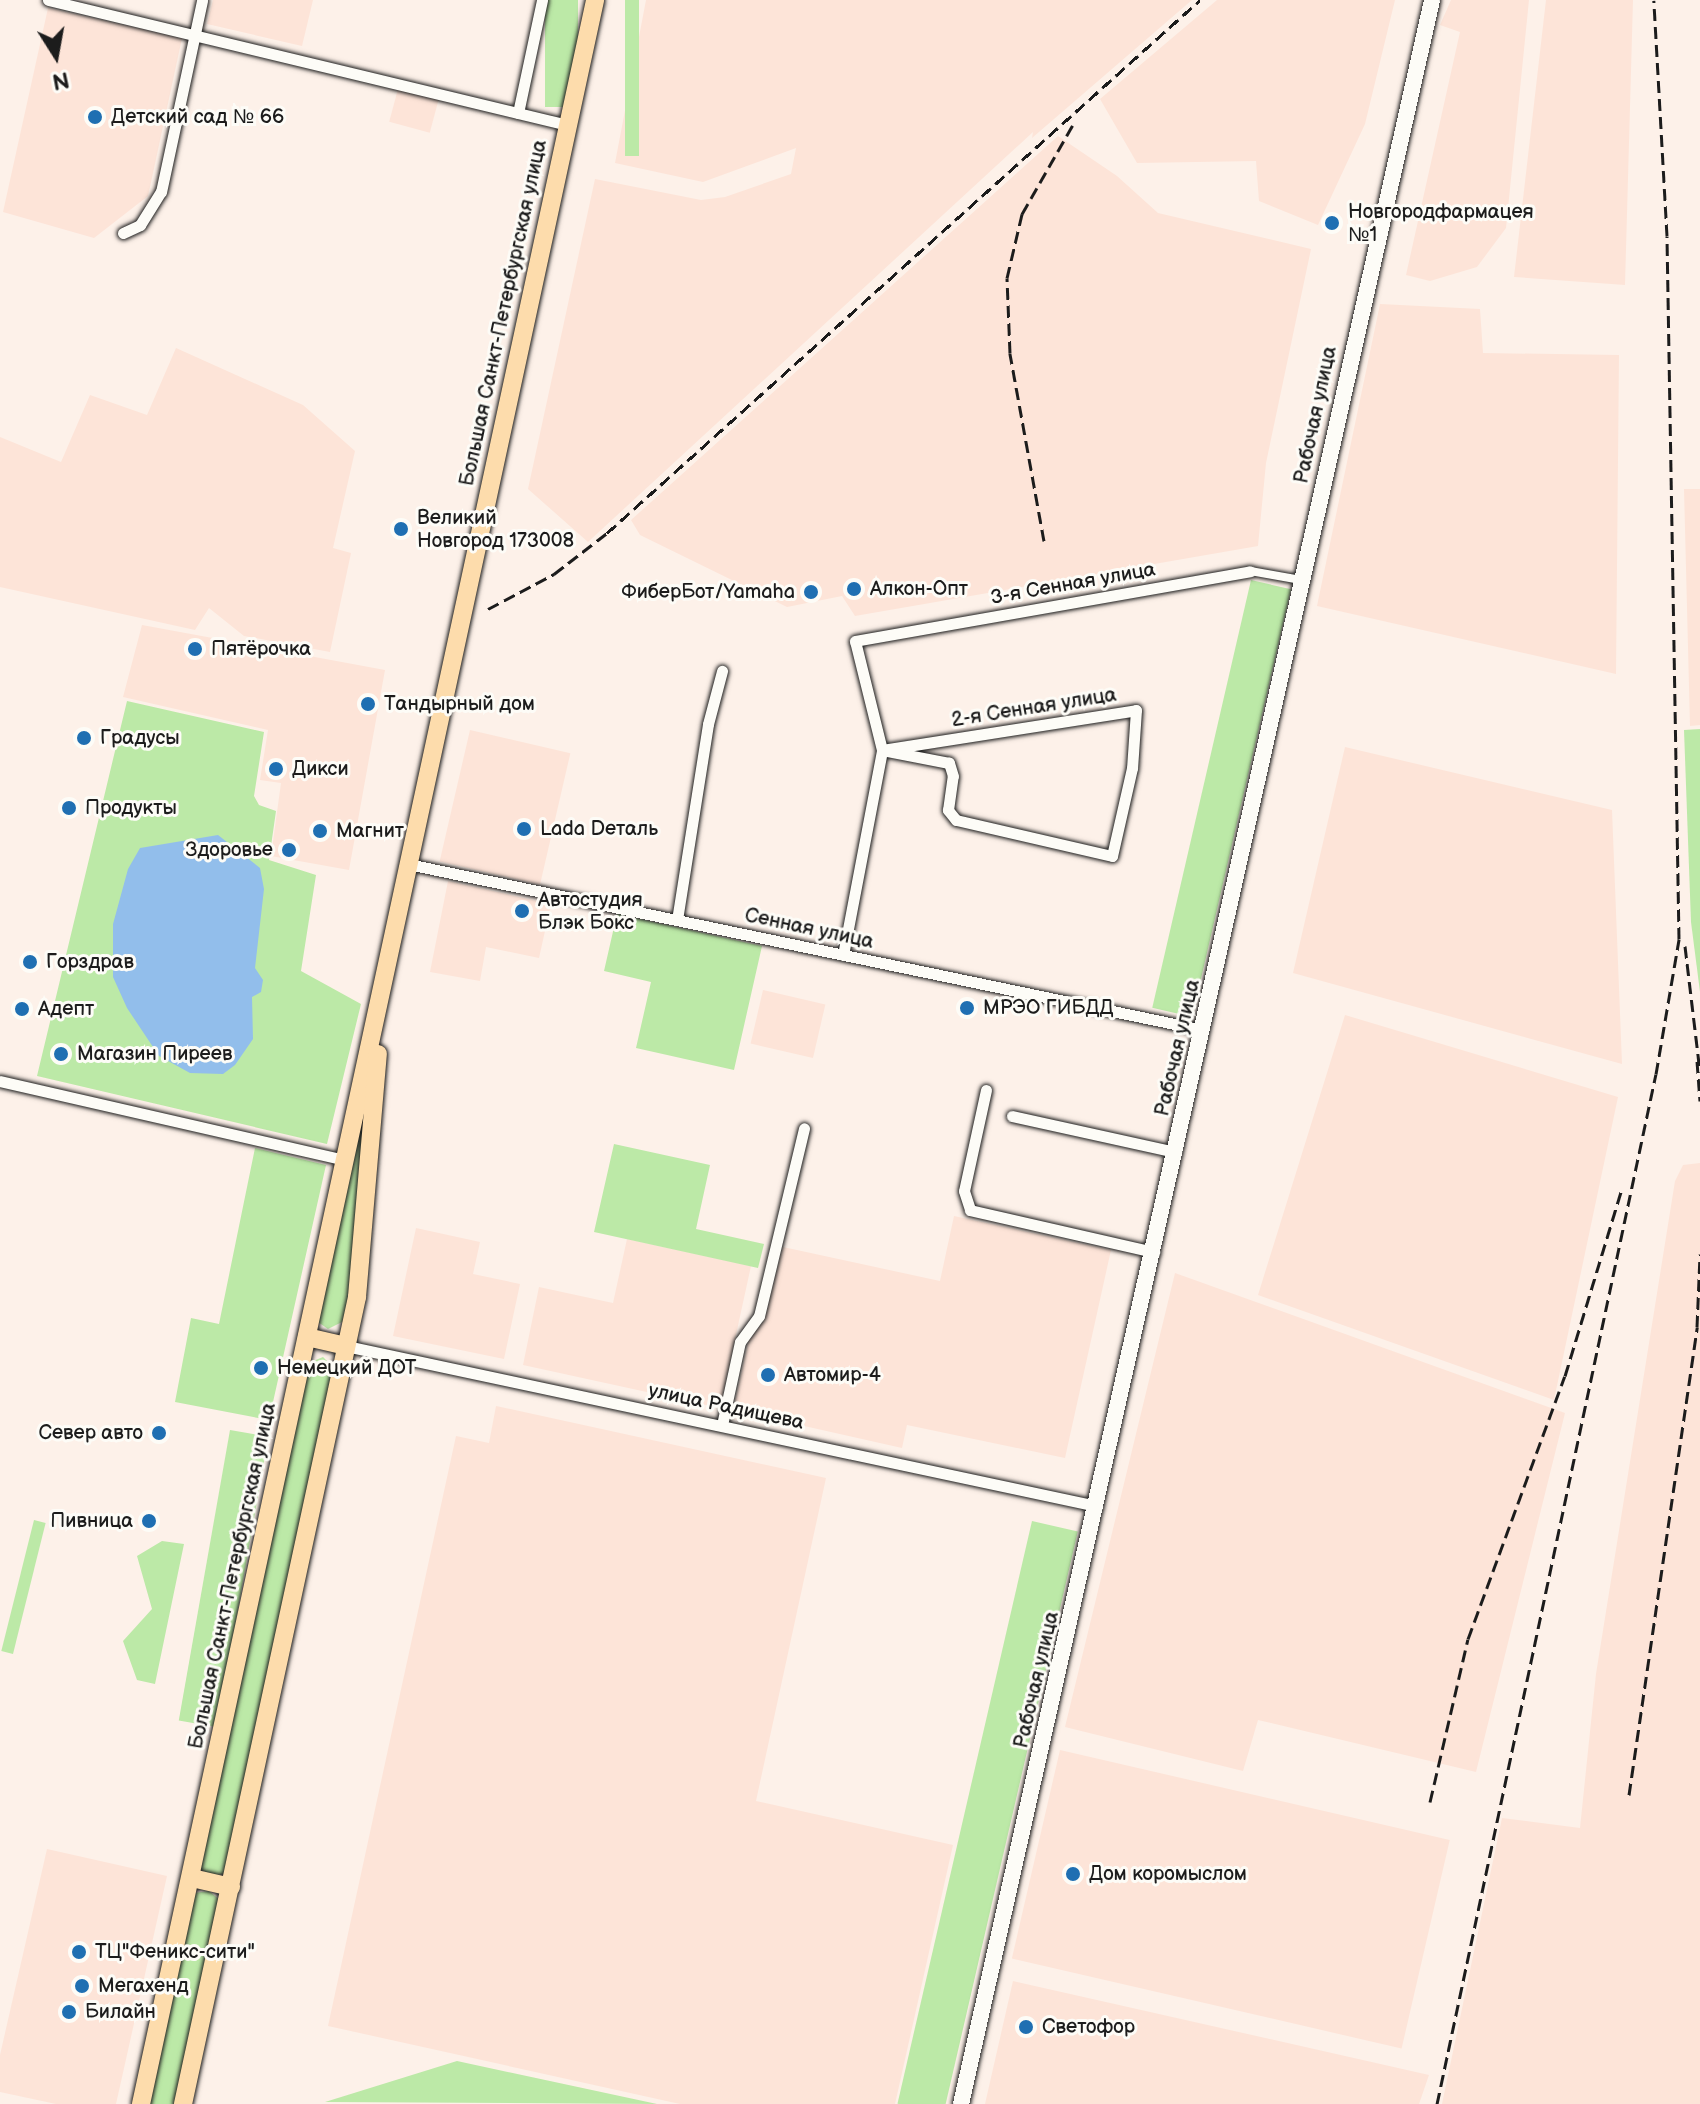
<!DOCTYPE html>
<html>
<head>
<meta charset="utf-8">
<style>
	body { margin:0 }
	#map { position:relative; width:1700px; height:2104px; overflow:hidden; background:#fdf1e9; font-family:"Balsamiq Sans",sans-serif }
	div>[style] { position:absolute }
	.built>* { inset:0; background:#fde4d8; transform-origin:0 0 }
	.green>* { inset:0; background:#bce9a7; transform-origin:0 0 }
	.water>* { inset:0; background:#92beeb }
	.roads { filter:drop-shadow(0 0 2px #1c1c1c) drop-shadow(0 0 2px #1c1c1c) }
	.pedestrian>* { height:8px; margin:-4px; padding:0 4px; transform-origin:4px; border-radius:4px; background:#fdfcf7 }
	.minor>* { height:11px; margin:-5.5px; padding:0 5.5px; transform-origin:5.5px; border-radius:5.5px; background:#fdfcf7 }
	.secondary>* { height:16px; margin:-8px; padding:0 8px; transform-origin:8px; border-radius:8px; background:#fdfcf7 }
	.primary>* { height:18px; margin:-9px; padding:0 9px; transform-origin:9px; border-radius:9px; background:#fddcac }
	.rail>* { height:3px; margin-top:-1.5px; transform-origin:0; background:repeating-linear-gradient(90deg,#1c1c1c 0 12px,transparent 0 18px) }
	.dots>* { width:22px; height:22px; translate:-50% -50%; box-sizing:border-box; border:4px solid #fdfcf7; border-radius:50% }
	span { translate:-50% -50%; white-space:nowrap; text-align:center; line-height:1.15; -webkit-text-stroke:6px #fdfcf7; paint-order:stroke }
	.poi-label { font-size:20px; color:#1c1c1c }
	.left { translate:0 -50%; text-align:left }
	.right { translate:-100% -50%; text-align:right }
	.street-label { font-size:20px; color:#1c1c1c }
	.north { position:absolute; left:16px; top:16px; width:80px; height:80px; -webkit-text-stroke:6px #fdfcf7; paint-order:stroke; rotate:169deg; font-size:22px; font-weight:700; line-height:32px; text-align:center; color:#1c1c1c }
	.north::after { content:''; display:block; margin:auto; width:28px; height:36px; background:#1c1c1c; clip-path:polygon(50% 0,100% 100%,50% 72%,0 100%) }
</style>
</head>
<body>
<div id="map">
	<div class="built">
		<div style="clip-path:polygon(213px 0,313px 0,302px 46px,207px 24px)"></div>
		<div style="clip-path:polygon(646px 0,1192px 0,1032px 138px,1033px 132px,588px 542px,528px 489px,595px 179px,701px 200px,725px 197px,791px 174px,796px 148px,703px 182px,615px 163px)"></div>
		<div style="clip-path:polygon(1217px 0,1395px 0,1365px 124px,1318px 225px,1259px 201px,1256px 161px,1137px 163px,1100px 99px)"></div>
		<div style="clip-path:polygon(1451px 0,1529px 0,1506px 228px,1477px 267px,1430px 281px,1406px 275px,1460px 32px,1440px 25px)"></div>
		<div style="clip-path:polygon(1546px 0,1633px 0,1625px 285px,1514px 277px)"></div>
		<div style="clip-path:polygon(48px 8px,182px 38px,148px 196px,94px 238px,3px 212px)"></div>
		<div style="left:398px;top:89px;width:42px;height:34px;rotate:15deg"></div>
		<div style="clip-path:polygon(1058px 136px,1117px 176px,1158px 213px,1311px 249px,1266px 463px,1258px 546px,855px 616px,842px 596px,787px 607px,640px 535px,631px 520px)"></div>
		<div style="clip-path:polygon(1380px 304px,1480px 309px,1483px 353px,1619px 355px,1616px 674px,1317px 606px)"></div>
		<div style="clip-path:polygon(176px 348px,303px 405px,355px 451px,333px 548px,351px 553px,330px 652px,244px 636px,209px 608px,195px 630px,0 587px,0 437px,61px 462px,90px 395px,147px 415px)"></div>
		<div style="clip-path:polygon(1684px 489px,1700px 489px,1700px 725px,1690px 726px)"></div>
		<div style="clip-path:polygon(142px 625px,385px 670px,349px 870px,271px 856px,281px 783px,260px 780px,268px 730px,123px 697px)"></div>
		<div style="left:470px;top:730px;width:103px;height:135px;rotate:13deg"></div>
		<div style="clip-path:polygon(1345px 747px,1612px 810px,1622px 1064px,1293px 973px)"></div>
		<div style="clip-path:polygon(448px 881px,551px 904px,539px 958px,486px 947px,480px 981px,430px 972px)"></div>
		<div style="left:763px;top:990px;width:64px;height:55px;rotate:13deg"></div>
		<div style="clip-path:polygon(1345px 1015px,1618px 1097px,1554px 1400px,1258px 1295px)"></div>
		<div style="clip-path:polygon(1700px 1163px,1700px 2104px,1442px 2104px,1502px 1818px,1580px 1828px,1596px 1674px,1675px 1181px,1683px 1165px)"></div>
		<div style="clip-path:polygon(954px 1216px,1111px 1250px,1065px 1458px,907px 1425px,902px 1448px,733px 1410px,750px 1335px,764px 1321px,783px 1247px,940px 1281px)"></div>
		<div style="clip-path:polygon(416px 1228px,480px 1242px,473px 1274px,520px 1284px,504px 1359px,393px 1336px)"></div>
		<div style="clip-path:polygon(627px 1239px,751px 1266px,720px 1408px,523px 1365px,539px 1287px,613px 1303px)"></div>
		<div style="clip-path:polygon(1175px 1273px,1565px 1413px,1476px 1772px,1258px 1720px,1243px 1771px,1065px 1727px)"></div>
		<div style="clip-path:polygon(496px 1406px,826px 1478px,756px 1801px,953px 1845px,895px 2104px,680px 2104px,328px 2026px,456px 1436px,489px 1443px)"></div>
		<div style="left:1060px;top:1750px;width:400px;height:214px;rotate:13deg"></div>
		<div style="clip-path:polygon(47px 1849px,167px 1876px,116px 2104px,56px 2104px,0 2092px,0 2055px)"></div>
		<div style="clip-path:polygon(1013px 1981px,1429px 2075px,1419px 2104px,985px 2104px)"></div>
	</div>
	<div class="green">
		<div style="left:545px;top:0;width:33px;height:107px"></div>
		<div style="left:625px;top:0;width:14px;height:156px"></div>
		<div style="left:1251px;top:580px;width:41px;height:439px;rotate:13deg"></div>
		<div style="clip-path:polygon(127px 701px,264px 732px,254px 796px,259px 805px,276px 811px,269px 860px,316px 875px,301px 971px,361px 1004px,327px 1144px,37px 1076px)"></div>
		<div style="clip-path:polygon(1700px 729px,1700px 992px,1691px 922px,1684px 730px)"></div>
		<div style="clip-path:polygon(617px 914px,762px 946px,734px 1070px,636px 1048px,651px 982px,604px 971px)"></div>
		<div style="clip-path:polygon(367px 1091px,351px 1285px,344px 1321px,328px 1329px,318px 1322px)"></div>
		<div style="clip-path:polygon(614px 1144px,710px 1165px,696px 1229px,764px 1244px,758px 1268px,594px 1232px)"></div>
		<div style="clip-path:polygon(255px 1148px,326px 1165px,269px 1420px,175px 1402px,191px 1318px,219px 1324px)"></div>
		<div style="clip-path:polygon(323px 1357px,336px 1370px,227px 1873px,211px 1876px,198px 1867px,306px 1364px)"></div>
		<div style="left:230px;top:1430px;width:39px;height:295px;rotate:10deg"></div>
		<div style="left:34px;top:1520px;width:12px;height:135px;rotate:14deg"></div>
		<div style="left:1032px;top:1521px;width:47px;height:598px;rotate:13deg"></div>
		<div style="clip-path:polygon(162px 1541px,184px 1544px,155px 1684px,137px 1680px,123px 1641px,152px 1609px,137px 1556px)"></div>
		<div style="clip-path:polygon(209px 1891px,221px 1901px,177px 2104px,147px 2104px,194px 1893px)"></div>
		<div style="clip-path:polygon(457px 2061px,657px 2104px,325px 2102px)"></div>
	</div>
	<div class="water">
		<div style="clip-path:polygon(218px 835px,260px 868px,264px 889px,255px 968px,263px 980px,261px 992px,252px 997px,253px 1039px,235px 1065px,223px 1074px,190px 1073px,159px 1056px,127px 1008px,113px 977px,113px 924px,128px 869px,140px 848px)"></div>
	</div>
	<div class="roads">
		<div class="pedestrian">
			<div style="left:1250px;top:571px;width:52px;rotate:10deg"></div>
		</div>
		<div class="minor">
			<div style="left:48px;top:0;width:535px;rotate:13.52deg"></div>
			<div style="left:518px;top:113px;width:116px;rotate:-78deg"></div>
			<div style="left:123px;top:233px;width:19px;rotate:-25deg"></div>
			<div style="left:140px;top:225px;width:39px;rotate:-58deg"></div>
			<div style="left:161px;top:192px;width:196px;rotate:-77.9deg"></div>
			<div style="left:1136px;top:710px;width:58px;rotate:93.9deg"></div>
			<div style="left:1132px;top:768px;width:90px;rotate:102.8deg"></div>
			<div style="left:1112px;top:856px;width:160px;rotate:-167deg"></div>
			<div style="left:956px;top:820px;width:13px;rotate:-129deg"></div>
			<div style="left:948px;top:810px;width:34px;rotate:-82deg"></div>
			<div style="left:953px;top:776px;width:14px;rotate:-107deg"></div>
			<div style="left:949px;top:763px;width:68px;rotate:-169deg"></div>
			<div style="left:882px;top:750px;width:257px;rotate:-8.9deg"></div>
			<div style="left:408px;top:864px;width:812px;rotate:11.79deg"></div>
			<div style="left:677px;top:920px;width:198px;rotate:-81deg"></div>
			<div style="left:708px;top:724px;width:55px;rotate:-75.2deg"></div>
			<div style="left:843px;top:955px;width:209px;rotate:-79.2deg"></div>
			<div style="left:882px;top:750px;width:112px;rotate:-103.9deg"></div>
			<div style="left:855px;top:641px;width:401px;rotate:-10deg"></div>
			<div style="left:0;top:1081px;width:354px;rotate:12.9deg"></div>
			<div style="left:986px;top:1090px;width:103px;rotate:102.3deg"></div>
			<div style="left:964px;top:1191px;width:20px;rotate:72deg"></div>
			<div style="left:970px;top:1210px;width:189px;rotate:12.9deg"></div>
			<div style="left:1012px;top:1116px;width:168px;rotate:12.4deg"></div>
			<div style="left:346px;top:1346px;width:768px;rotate:12.03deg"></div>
			<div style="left:722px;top:1425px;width:85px;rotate:-77.8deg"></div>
			<div style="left:740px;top:1342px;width:32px;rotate:-54deg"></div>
			<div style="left:759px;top:1316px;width:193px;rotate:-76.5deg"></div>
		</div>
		<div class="secondary">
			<div style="left:961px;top:2104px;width:2156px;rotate:-77.38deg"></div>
		</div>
		<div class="primary">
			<div style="left:307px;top:1337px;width:40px;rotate:13deg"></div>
			<div style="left:192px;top:1878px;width:40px;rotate:13deg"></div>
			<div style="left:141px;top:2104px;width:2152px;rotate:-77.82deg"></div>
			<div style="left:183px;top:2104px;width:826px;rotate:-77.83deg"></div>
			<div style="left:357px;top:1297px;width:244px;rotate:-85.1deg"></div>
		</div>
	</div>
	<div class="rail">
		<div style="left:1044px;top:541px;width:191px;rotate:-100.3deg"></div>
		<div style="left:1010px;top:353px;width:75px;rotate:-92.3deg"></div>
		<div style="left:1007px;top:278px;width:66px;rotate:-76.8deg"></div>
		<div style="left:1022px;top:214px;width:105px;rotate:-60.3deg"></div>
		<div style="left:488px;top:609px;width:75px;rotate:-27.9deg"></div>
		<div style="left:554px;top:574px;width:67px;rotate:-37.7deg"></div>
		<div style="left:607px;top:533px;width:797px;rotate:-41.95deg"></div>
		<div style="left:1685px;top:946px;width:127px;rotate:83.2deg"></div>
		<div style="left:1697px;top:1061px;width:40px;rotate:85.7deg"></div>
		<div style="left:1629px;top:1795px;width:473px;rotate:-81.7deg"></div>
		<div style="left:1697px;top:1327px;width:73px;rotate:-87.6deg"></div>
		<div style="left:1430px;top:1802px;width:167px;rotate:-76.9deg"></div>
		<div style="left:1468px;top:1639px;width:280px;rotate:-69.8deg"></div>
		<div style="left:1565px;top:1376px;width:196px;rotate:-73.1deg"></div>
		<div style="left:1437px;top:2104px;width:1053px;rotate:-78deg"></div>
		<div style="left:1656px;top:1074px;width:137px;rotate:-80.3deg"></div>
		<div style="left:1679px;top:939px;width:703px;rotate:-90.98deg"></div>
		<div style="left:1667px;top:236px;width:236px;rotate:-93.2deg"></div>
	</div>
	<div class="dots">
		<div style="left:95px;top:117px;background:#1f6fb2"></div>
		<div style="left:1332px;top:223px;background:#1f6fb2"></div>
		<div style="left:401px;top:529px;background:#1f6fb2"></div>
		<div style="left:854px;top:589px;background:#1f6fb2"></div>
		<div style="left:811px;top:592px;background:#1f6fb2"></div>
		<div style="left:195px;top:649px;background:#1f6fb2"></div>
		<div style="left:368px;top:704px;background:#1f6fb2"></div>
		<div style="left:84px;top:738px;background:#1f6fb2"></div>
		<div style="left:276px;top:769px;background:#1f6fb2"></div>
		<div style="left:69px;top:808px;background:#1f6fb2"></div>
		<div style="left:524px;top:829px;background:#1f6fb2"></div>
		<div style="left:320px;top:831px;background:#1f6fb2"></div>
		<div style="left:289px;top:850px;background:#1f6fb2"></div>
		<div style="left:522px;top:911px;background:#1f6fb2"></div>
		<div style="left:30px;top:962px;background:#1f6fb2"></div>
		<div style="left:967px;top:1008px;background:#1f6fb2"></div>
		<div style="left:22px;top:1009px;background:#1f6fb2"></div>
		<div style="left:61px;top:1054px;background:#1f6fb2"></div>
		<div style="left:261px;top:1368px;background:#1f6fb2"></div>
		<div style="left:768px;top:1375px;background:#1f6fb2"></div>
		<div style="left:159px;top:1433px;background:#1f6fb2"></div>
		<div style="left:149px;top:1521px;background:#1f6fb2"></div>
		<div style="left:1073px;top:1874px;background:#1f6fb2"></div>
		<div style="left:79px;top:1952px;background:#1f6fb2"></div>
		<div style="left:82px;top:1986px;background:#1f6fb2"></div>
		<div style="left:69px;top:2012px;background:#1f6fb2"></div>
		<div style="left:1026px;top:2027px;background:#1f6fb2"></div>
	</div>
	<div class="poi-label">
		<span class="left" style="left:111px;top:117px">Детский сад № 66</span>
		<span class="left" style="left:1348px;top:224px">Новгородфармацея<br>№1</span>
		<span class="left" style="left:417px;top:530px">Великий<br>Новгород 173008</span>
		<span class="left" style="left:870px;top:589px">Алкон-Опт</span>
		<span class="right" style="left:795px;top:592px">ФиберБот/Yamaha</span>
		<span class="left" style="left:211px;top:649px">Пятёрочка</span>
		<span class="left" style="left:384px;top:704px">Тандырный дом</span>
		<span class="left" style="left:100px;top:738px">Градусы</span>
		<span class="left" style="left:292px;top:769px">Дикси</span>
		<span class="left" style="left:85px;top:808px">Продукты</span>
		<span class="left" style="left:540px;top:829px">Lada Dеталь</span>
		<span class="left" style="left:336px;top:831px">Магнит</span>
		<span class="right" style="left:273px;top:850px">Здоровье</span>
		<span class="left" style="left:538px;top:912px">Автостудия<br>Блэк Бокс</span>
		<span class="left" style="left:46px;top:962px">Горздрав</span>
		<span class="left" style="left:983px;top:1008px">МРЭО ГИБДД</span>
		<span class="left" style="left:38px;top:1009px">Адепт</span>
		<span class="left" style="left:77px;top:1054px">Магазин Пиреев</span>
		<span class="left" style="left:277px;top:1368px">Немецкий ДОТ</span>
		<span class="left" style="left:784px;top:1375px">Автомир-4</span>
		<span class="right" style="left:143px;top:1433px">Север авто</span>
		<span class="right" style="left:133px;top:1521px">Пивница</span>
		<span class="left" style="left:1089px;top:1874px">Дом коромыслом</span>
		<span class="left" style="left:95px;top:1952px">ТЦ"Феникс-сити"</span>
		<span class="left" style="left:98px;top:1986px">Мегахенд</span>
		<span class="left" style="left:85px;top:2012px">Билайн</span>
		<span class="left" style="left:1042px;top:2027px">Светофор</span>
	</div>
	<div class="street-label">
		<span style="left:504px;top:313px;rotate:-78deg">Большая Санкт-Петербургская улица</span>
		<span style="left:1316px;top:415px;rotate:-78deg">Рабочая улица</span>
		<span style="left:1073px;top:584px;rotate:-10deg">3-я Сенная улица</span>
		<span style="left:1034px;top:708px;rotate:-9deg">2-я Сенная улица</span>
		<span style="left:809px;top:929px;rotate:12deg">Сенная улица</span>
		<span style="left:1178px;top:1048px;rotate:-77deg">Рабочая улица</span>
		<span style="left:726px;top:1407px;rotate:12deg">улица Радищева</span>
		<span style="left:233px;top:1576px;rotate:-78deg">Большая Санкт-Петербургская улица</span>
		<span style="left:1037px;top:1680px;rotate:-77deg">Рабочая улица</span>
	</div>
	<div class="north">N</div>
</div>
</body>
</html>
